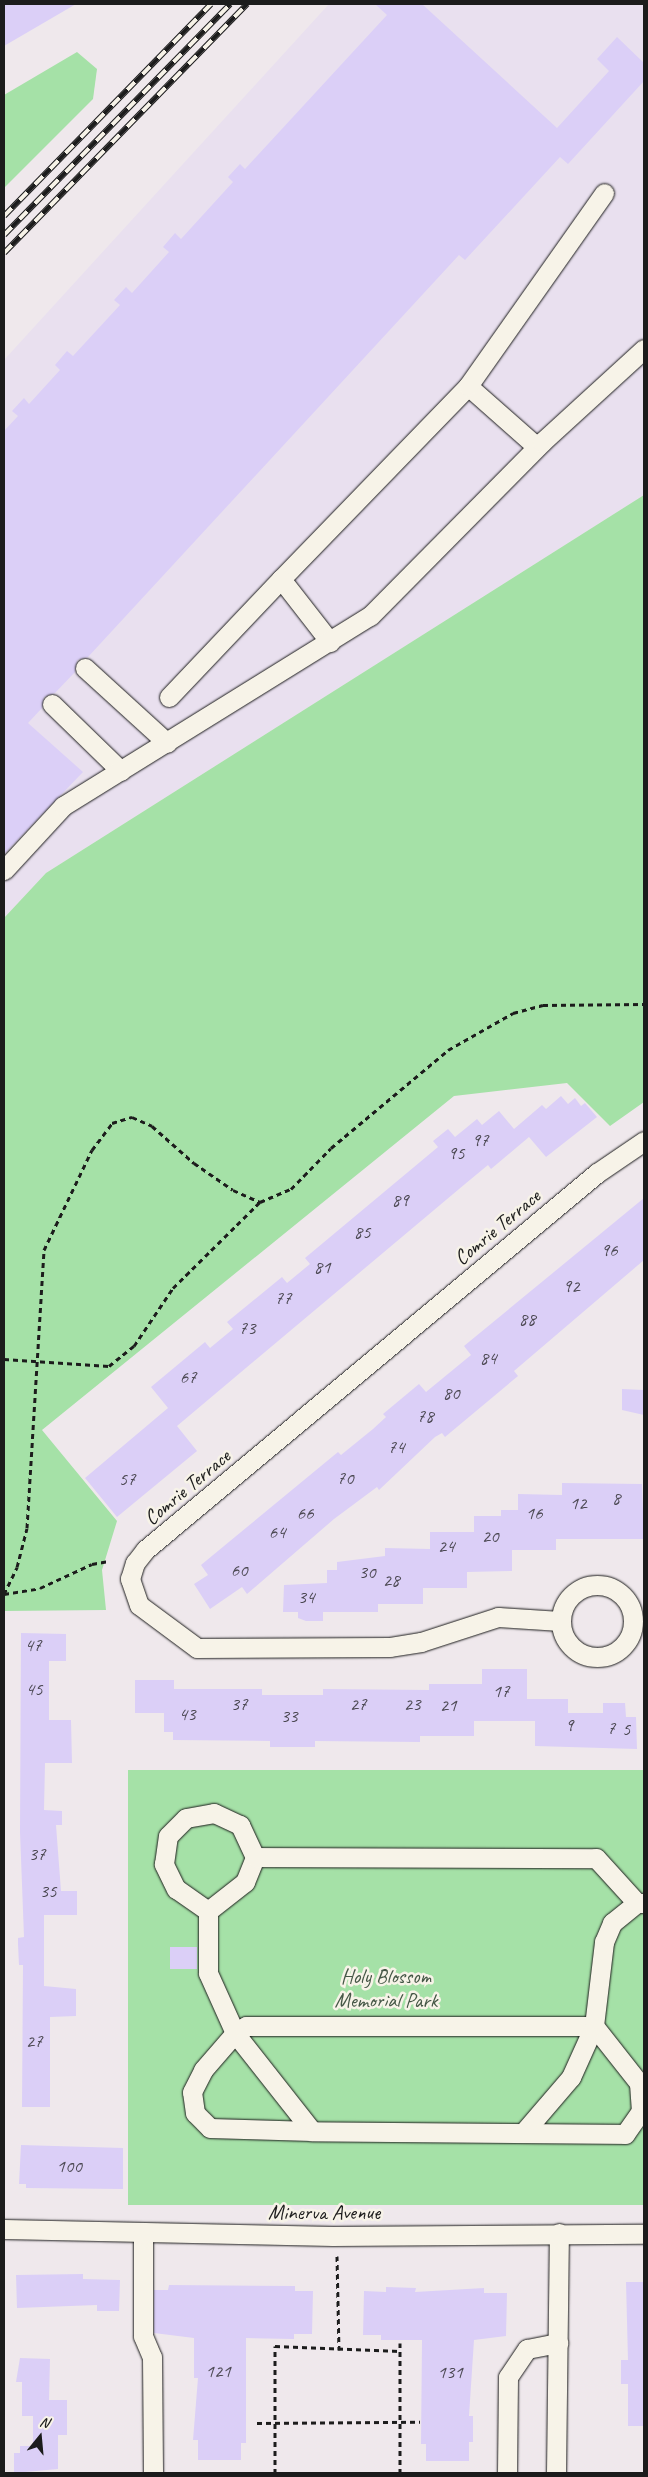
<!DOCTYPE html>
<html>
<head>
<meta charset="utf-8">
<style>
	body { margin:0 }
	#map { position:relative; width:648px; height:2477px; overflow:hidden; background:#efe8ec; font-family:Caveat,sans-serif }
	div>[style] { position:absolute }
	.built>* { inset:0; background:#e9e0ef }
	.green>* { inset:0; background:#a5e1a7; transform-origin:0 0 }
	.building>* { inset:0; background:#dbcff7; transform-origin:0 0 }
	.path>* { height:3px; margin-top:-1.5px; transform-origin:0; background:repeating-linear-gradient(90deg,#1c1c1c 0 5px,transparent 0 9px) }
	.roads { filter:drop-shadow(0 0 1px #1c1c1c) drop-shadow(0 0 1px #1c1c1c) }
	.minor>* { height:19px; margin:-9.5px; padding:0 9.5px; transform-origin:9.5px; border-radius:9.5px; background:#f7f3e8 }
	.minor>.ring { margin:-9.5px; padding:0; box-sizing:content-box; background:none; border:19px solid #f7f3e8; border-radius:50% }
	.rail>* { height:5.5px; margin-top:-2.75px; transform-origin:0; background:repeating-linear-gradient(90deg,#f7f3e8 0 11px,#1c1c1c 0 22px); box-sizing:border-box; border-block:1px solid #1c1c1c }
	span { translate:-50% -50%; white-space:nowrap; text-align:center; line-height:1.15; -webkit-text-stroke:5px #f7f3e8; paint-order:stroke }
	.number-label { font-size:19px; color:#4c4953 }
	.number-label span { -webkit-text-stroke-width:0 }
	.street-label { font-size:21px; color:#1c1c1c }
	.park-label { font-size:21px; color:#455746 }
	.frame { position:absolute; inset:0; border:5px solid #1c1c1c; pointer-events:none }
	.north { position:absolute; left:15px; top:2412px; width:50px; height:50px; -webkit-text-stroke:4px #f7f3e8; paint-order:stroke; rotate:17deg; font-size:14px; font-weight:700; line-height:20px; text-align:center; color:#1c1c1c }
	.north::after { content:''; display:block; margin:auto; width:18px; height:22px; background:#1c1c1c; clip-path:polygon(50% 0,100% 100%,50% 72%,0 100%) }
</style>
</head>
<body>
<div id="map">
	<div class="built">
		<div style="clip-path:polygon(329px 4px,644px 4px,644px 495px,46px 873px,4px 918px,4px 360px)"></div>
	</div>
	<div class="green">
		<div style="clip-path:polygon(77px 52px,97px 69px,93px 99px,4px 188px,4px 95px)"></div>
		<div style="clip-path:polygon(644px 495px,644px 1102px,610px 1126px,567px 1083px,454px 1096px,42px 1430px,117px 1521px,102px 1570px,106px 1610px,4px 1611px,4px 918px,46px 873px)"></div>
		<div style="left:644px;top:1770px;width:435px;height:516px;rotate:90deg"></div>
	</div>
	<div class="building">
		<div style="clip-path:polygon(4px 4px,76px 4px,4px 46px)"></div>
		<div style="clip-path:polygon(375px 4px,422px 4px,557px 128px,609px 71px,597px 59px,617px 37px,644px 63px,644px 81px,568px 164px,560px 157px,465px 260px,459px 255px,88px 657px,77px 660px,75px 672px,55px 693px,44px 697px,42px 708px,28px 723px,83px 772px,4px 854px,4px 431px,18px 416px,12px 411px,24px 398px,29px 404px,60px 370px,55px 365px,67px 351px,73px 356px,120px 305px,114px 300px,126px 287px,132px 293px,169px 252px,163px 247px,175px 233px,181px 239px,233px 182px,228px 177px,240px 164px,245px 169px,387px 15px)"></div>
		<div style="clip-path:polygon(561px 1096px,568px 1104px,575px 1098px,581px 1106px,585px 1103px,597px 1117px,546px 1157px,529px 1137px,491px 1169px,488px 1165px,465px 1184px,177px 1426px,197px 1451px,117px 1517px,85px 1478px,168px 1408px,151px 1387px,205px 1342px,210px 1348px,233px 1329px,227px 1322px,282px 1277px,287px 1283px,310px 1264px,305px 1258px,438px 1147px,433px 1141px,448px 1129px,455px 1137px,477px 1119px,482px 1125px,499px 1111px,514px 1129px,542px 1105px,546px 1109px)"></div>
		<div style="clip-path:polygon(644px 1198px,644px 1260px,514px 1371px,518px 1376px,445px 1437px,442px 1433px,435px 1437px,379px 1490px,377px 1487px,334px 1519px,247px 1594px,242px 1587px,210px 1609px,194px 1584px,208px 1575px,201px 1565px,338px 1452px,341px 1455px,373px 1429px,386px 1417px,383px 1414px,419px 1384px,426px 1392px,471px 1355px,464px 1346px)"></div>
		<div style="clip-path:polygon(622px 1389px,644px 1390px,644px 1415px,622px 1410px)"></div>
		<div style="clip-path:polygon(562px 1483px,642px 1484px,644px 1539px,556px 1539px,556px 1550px,512px 1550px,512px 1571px,467px 1572px,467px 1588px,423px 1588px,423px 1604px,378px 1604px,378px 1612px,323px 1612px,323px 1621px,306px 1621px,298px 1618px,298px 1612px,283px 1612px,284px 1585px,327px 1583px,327px 1570px,337px 1570px,337px 1562px,385px 1556px,385px 1548px,430px 1549px,430px 1532px,474px 1532px,474px 1516px,501px 1516px,501px 1510px,518px 1510px,518px 1494px,562px 1495px)"></div>
		<div style="clip-path:polygon(21px 1633px,66px 1634px,66px 1661px,49px 1661px,49px 1720px,71px 1720px,72px 1763px,45px 1763px,44px 1810px,62px 1811px,62px 1825px,56px 1825px,61px 1891px,77px 1891px,77px 1915px,44px 1915px,44px 1986px,76px 1989px,76px 2016px,50px 2017px,50px 2107px,22px 2107px,23px 1965px,19px 1965px,18px 1944px,18px 1938px,24px 1937px,20px 1832px)"></div>
		<div style="clip-path:polygon(482px 1669px,527px 1669px,527px 1699px,568px 1699px,568px 1713px,603px 1713px,603px 1703px,625px 1703px,626px 1717px,636px 1717px,637px 1749px,535px 1746px,535px 1721px,474px 1721px,474px 1736px,420px 1736px,420px 1742px,315px 1741px,315px 1747px,270px 1747px,270px 1741px,173px 1740px,173px 1732px,164px 1732px,164px 1713px,135px 1713px,135px 1680px,174px 1680px,174px 1689px,262px 1689px,262px 1695px,323px 1695px,323px 1689px,429px 1690px,429px 1684px,482px 1684px)"></div>
		<div style="left:197px;top:1947px;width:22px;height:27px;rotate:90deg"></div>
		<div style="clip-path:polygon(21px 2145px,123px 2148px,123px 2189px,26px 2188px,26px 2184px,19px 2184px)"></div>
		<div style="clip-path:polygon(83px 2274px,83px 2279px,120px 2280px,119px 2311px,97px 2311px,97px 2305px,17px 2308px,16px 2275px)"></div>
		<div style="clip-path:polygon(626px 2282px,644px 2282px,644px 2426px,628px 2426px,628px 2384px,621px 2384px,621px 2360px,628px 2360px)"></div>
		<div style="clip-path:polygon(169px 2285px,295px 2286px,295px 2291px,313px 2291px,312px 2334px,294px 2334px,294px 2339px,246px 2338px,246px 2443px,241px 2443px,241px 2460px,198px 2460px,198px 2440px,193px 2440px,198px 2378px,194px 2378px,194px 2338px,154px 2333px,154px 2290px,168px 2290px)"></div>
		<div style="clip-path:polygon(386px 2287px,416px 2288px,415px 2292px,484px 2288px,484px 2293px,507px 2293px,506px 2336px,474px 2340px,469px 2416px,473px 2416px,473px 2442px,469px 2442px,469px 2461px,426px 2461px,426px 2444px,421px 2444px,422px 2340px,381px 2340px,381px 2335px,363px 2335px,364px 2291px,386px 2292px)"></div>
		<div style="clip-path:polygon(20px 2358px,50px 2359px,49px 2400px,67px 2400px,67px 2435px,58px 2435px,58px 2469px,14px 2473px,14px 2453px,20px 2453px,20px 2446px,33px 2446px,33px 2416px,22px 2416px,22px 2382px,16px 2382px)"></div>
	</div>
	<div class="path">
		<div style="left:4px;top:1359px;width:105px;rotate:3.8deg"></div>
		<div style="left:109px;top:1366px;width:32px;rotate:-39deg"></div>
		<div style="left:134px;top:1346px;width:70px;rotate:-56.1deg"></div>
		<div style="left:173px;top:1288px;width:122px;rotate:-44.7deg"></div>
		<div style="left:4px;top:1594px;width:30px;rotate:-64deg"></div>
		<div style="left:17px;top:1567px;width:40px;rotate:-75.6deg"></div>
		<div style="left:27px;top:1528px;width:279px;rotate:-86.5deg"></div>
		<div style="left:44px;top:1250px;width:111px;rotate:-64.4deg"></div>
		<div style="left:92px;top:1150px;width:34px;rotate:-53deg"></div>
		<div style="left:112px;top:1123px;width:21px;rotate:-17deg"></div>
		<div style="left:132px;top:1117px;width:22px;rotate:24deg"></div>
		<div style="left:152px;top:1126px;width:56px;rotate:41.4deg"></div>
		<div style="left:194px;top:1163px;width:47px;rotate:34.7deg"></div>
		<div style="left:233px;top:1190px;width:30px;rotate:24deg"></div>
		<div style="left:260px;top:1202px;width:34px;rotate:-23deg"></div>
		<div style="left:291px;top:1189px;width:57px;rotate:-45.7deg"></div>
		<div style="left:331px;top:1148px;width:153px;rotate:-39.9deg"></div>
		<div style="left:448px;top:1050px;width:75px;rotate:-29.6deg"></div>
		<div style="left:513px;top:1013px;width:31px;rotate:-15deg"></div>
		<div style="left:543px;top:1005px;width:101px;rotate:-0.6deg"></div>
		<div style="left:4px;top:1594px;width:36px;rotate:-9deg"></div>
		<div style="left:40px;top:1588px;width:57px;rotate:-24.8deg"></div>
		<div style="left:92px;top:1564px;width:17px;rotate:-10deg"></div>
		<div style="left:337px;top:2256px;width:94px;rotate:88.8deg"></div>
		<div style="left:257px;top:2423px;width:163px;rotate:-0.4deg"></div>
		<div style="left:275px;top:2473px;width:127px;rotate:-90deg"></div>
		<div style="left:275px;top:2346px;width:125px;rotate:2.3deg"></div>
		<div style="left:400px;top:2473px;width:130px;rotate:-90deg"></div>
	</div>
	<div class="roads">
		<div class="minor">
			<div style="left:468px;top:386px;width:92px;rotate:41.5deg"></div>
			<div style="left:281px;top:579px;width:269px;rotate:-45.9deg"></div>
			<div style="left:468px;top:386px;width:236px;rotate:-54.8deg"></div>
			<div style="left:85px;top:668px;width:111px;rotate:42.4deg"></div>
			<div style="left:169px;top:697px;width:163px;rotate:-46.5deg"></div>
			<div style="left:281px;top:579px;width:80px;rotate:52.1deg"></div>
			<div style="left:52px;top:704px;width:96px;rotate:44.2deg"></div>
			<div style="left:4px;top:870px;width:87px;rotate:-47.3deg"></div>
			<div style="left:63px;top:806px;width:361px;rotate:-31.8deg"></div>
			<div style="left:370px;top:616px;width:245px;rotate:-45.3deg"></div>
			<div style="left:542px;top:442px;width:138px;rotate:-42.4deg"></div>
			<div class="ring" style="left:561px;top:1585px;width:53px;height:53px"></div>
			<div style="left:560px;top:1621px;width:62px;rotate:-176.3deg"></div>
			<div style="left:498px;top:1617px;width:81px;rotate:162deg"></div>
			<div style="left:421px;top:1642px;width:31px;rotate:171deg"></div>
			<div style="left:390px;top:1647px;width:193px;rotate:179.7deg"></div>
			<div style="left:197px;top:1648px;width:72px;rotate:-143.4deg"></div>
			<div style="left:139px;top:1605px;width:28px;rotate:-109deg"></div>
			<div style="left:130px;top:1579px;width:17px;rotate:-73deg"></div>
			<div style="left:135px;top:1563px;width:16px;rotate:-52deg"></div>
			<div style="left:145px;top:1550px;width:589px;rotate:-39.83deg"></div>
			<div style="left:597px;top:1173px;width:57px;rotate:-34.2deg"></div>
			<div style="left:208px;top:1911px;width:47px;rotate:-38.1deg"></div>
			<div style="left:245px;top:1882px;width:27px;rotate:-68deg"></div>
			<div style="left:312px;top:2131px;width:102px;rotate:-178.3deg"></div>
			<div style="left:210px;top:2128px;width:21px;rotate:-135deg"></div>
			<div style="left:195px;top:2113px;width:21px;rotate:-98deg"></div>
			<div style="left:192px;top:2092px;width:25px;rotate:-63deg"></div>
			<div style="left:203px;top:2070px;width:49px;rotate:-49.1deg"></div>
			<div style="left:235px;top:2033px;width:13px;rotate:-32deg"></div>
			<div style="left:246px;top:2026px;width:348px"></div>
			<div style="left:594px;top:2026px;width:73px;rotate:51.7deg"></div>
			<div style="left:639px;top:2083px;width:28px;rotate:86deg"></div>
			<div style="left:641px;top:2111px;width:28px;rotate:125deg"></div>
			<div style="left:625px;top:2134px;width:313px;rotate:-179.5deg"></div>
			<div style="left:312px;top:2131px;width:125px;rotate:-128.2deg"></div>
			<div style="left:235px;top:2033px;width:66px;rotate:-114.2deg"></div>
			<div style="left:208px;top:1973px;width:62px;rotate:-90deg"></div>
			<div style="left:208px;top:1911px;width:39px;rotate:-145deg"></div>
			<div style="left:176px;top:1889px;width:28px;rotate:-116deg"></div>
			<div style="left:164px;top:1864px;width:28px;rotate:-82deg"></div>
			<div style="left:168px;top:1836px;width:25px;rotate:-45deg"></div>
			<div style="left:186px;top:1818px;width:28px;rotate:-10deg"></div>
			<div style="left:214px;top:1813px;width:29px;rotate:25deg"></div>
			<div style="left:240px;top:1825px;width:35px;rotate:65deg"></div>
			<div style="left:255px;top:1857px;width:341px;rotate:0.2deg"></div>
			<div style="left:596px;top:1858px;width:61px;rotate:47.7deg"></div>
			<div style="left:637px;top:1903px;width:7px"></div>
			<div style="left:523px;top:2133px;width:74px;rotate:-49.4deg"></div>
			<div style="left:571px;top:2077px;width:56px;rotate:-65.7deg"></div>
			<div style="left:594px;top:2026px;width:85px;rotate:-83.2deg"></div>
			<div style="left:604px;top:1942px;width:21px;rotate:-67deg"></div>
			<div style="left:612px;top:1923px;width:32px;rotate:-39deg"></div>
			<div style="left:4px;top:2229px;width:329px;rotate:1.2deg"></div>
			<div style="left:333px;top:2236px;width:311px;rotate:-0.4deg"></div>
			<div style="left:143px;top:2232px;width:104px;rotate:90deg"></div>
			<div style="left:143px;top:2336px;width:23px;rotate:67deg"></div>
			<div style="left:152px;top:2357px;width:116px;rotate:89.5deg"></div>
			<div style="left:507px;top:2473px;width:96px;rotate:-89.4deg"></div>
			<div style="left:508px;top:2377px;width:34px;rotate:-56deg"></div>
			<div style="left:527px;top:2349px;width:32px;rotate:-11deg"></div>
			<div style="left:556px;top:2473px;width:240px;rotate:-89.3deg"></div>
		</div>
	</div>
	<div class="rail">
		<div style="left:4px;top:216px;width:296px;rotate:-45.7deg"></div>
		<div style="left:4px;top:235px;width:323px;rotate:-45.6deg"></div>
		<div style="left:4px;top:253px;width:348px;rotate:-45.7deg"></div>
	</div>
	<div class="number-label">
		<span style="left:480px;top:1141px">97</span>
		<span style="left:456px;top:1154px">95</span>
		<span style="left:400px;top:1201px">89</span>
		<span style="left:362px;top:1233px">85</span>
		<span style="left:609px;top:1251px">96</span>
		<span style="left:322px;top:1268px">81</span>
		<span style="left:571px;top:1287px">92</span>
		<span style="left:283px;top:1299px">77</span>
		<span style="left:527px;top:1320px">88</span>
		<span style="left:247px;top:1329px">73</span>
		<span style="left:488px;top:1359px">84</span>
		<span style="left:188px;top:1378px">67</span>
		<span style="left:451px;top:1394px">80</span>
		<span style="left:425px;top:1417px">78</span>
		<span style="left:396px;top:1448px">74</span>
		<span style="left:345px;top:1479px">70</span>
		<span style="left:127px;top:1480px">57</span>
		<span style="left:616px;top:1499px">8</span>
		<span style="left:578px;top:1504px">12</span>
		<span style="left:305px;top:1514px">66</span>
		<span style="left:534px;top:1514px">16</span>
		<span style="left:277px;top:1533px">64</span>
		<span style="left:490px;top:1537px">20</span>
		<span style="left:446px;top:1547px">24</span>
		<span style="left:239px;top:1571px">60</span>
		<span style="left:367px;top:1573px">30</span>
		<span style="left:391px;top:1581px">28</span>
		<span style="left:306px;top:1598px">34</span>
		<span style="left:33px;top:1646px">47</span>
		<span style="left:34px;top:1690px">45</span>
		<span style="left:501px;top:1692px">17</span>
		<span style="left:239px;top:1705px">37</span>
		<span style="left:358px;top:1705px">27</span>
		<span style="left:412px;top:1705px">23</span>
		<span style="left:448px;top:1706px">21</span>
		<span style="left:187px;top:1715px">43</span>
		<span style="left:289px;top:1717px">33</span>
		<span style="left:569px;top:1726px">9</span>
		<span style="left:611px;top:1729px">7</span>
		<span style="left:626px;top:1730px">5</span>
		<span style="left:37px;top:1855px">37</span>
		<span style="left:48px;top:1892px">35</span>
		<span style="left:34px;top:2042px">27</span>
		<span style="left:69px;top:2167px">100</span>
		<span style="left:218px;top:2372px">121</span>
		<span style="left:450px;top:2373px">131</span>
	</div>
	<div class="street-label">
		<span style="left:497px;top:1227px;rotate:-40deg">Comrie Terrace</span>
		<span style="left:187px;top:1487px;rotate:-40deg">Comrie Terrace</span>
		<span style="left:324px;top:2212px">Minerva Avenue</span>
	</div>
	<div class="park-label">
		<span style="left:386px;top:1988px">Holy Blossom<br>Memorial Park</span>
	</div>
	<div class="frame"></div>
	<div class="north">N</div>
</div>
</body>
</html>
